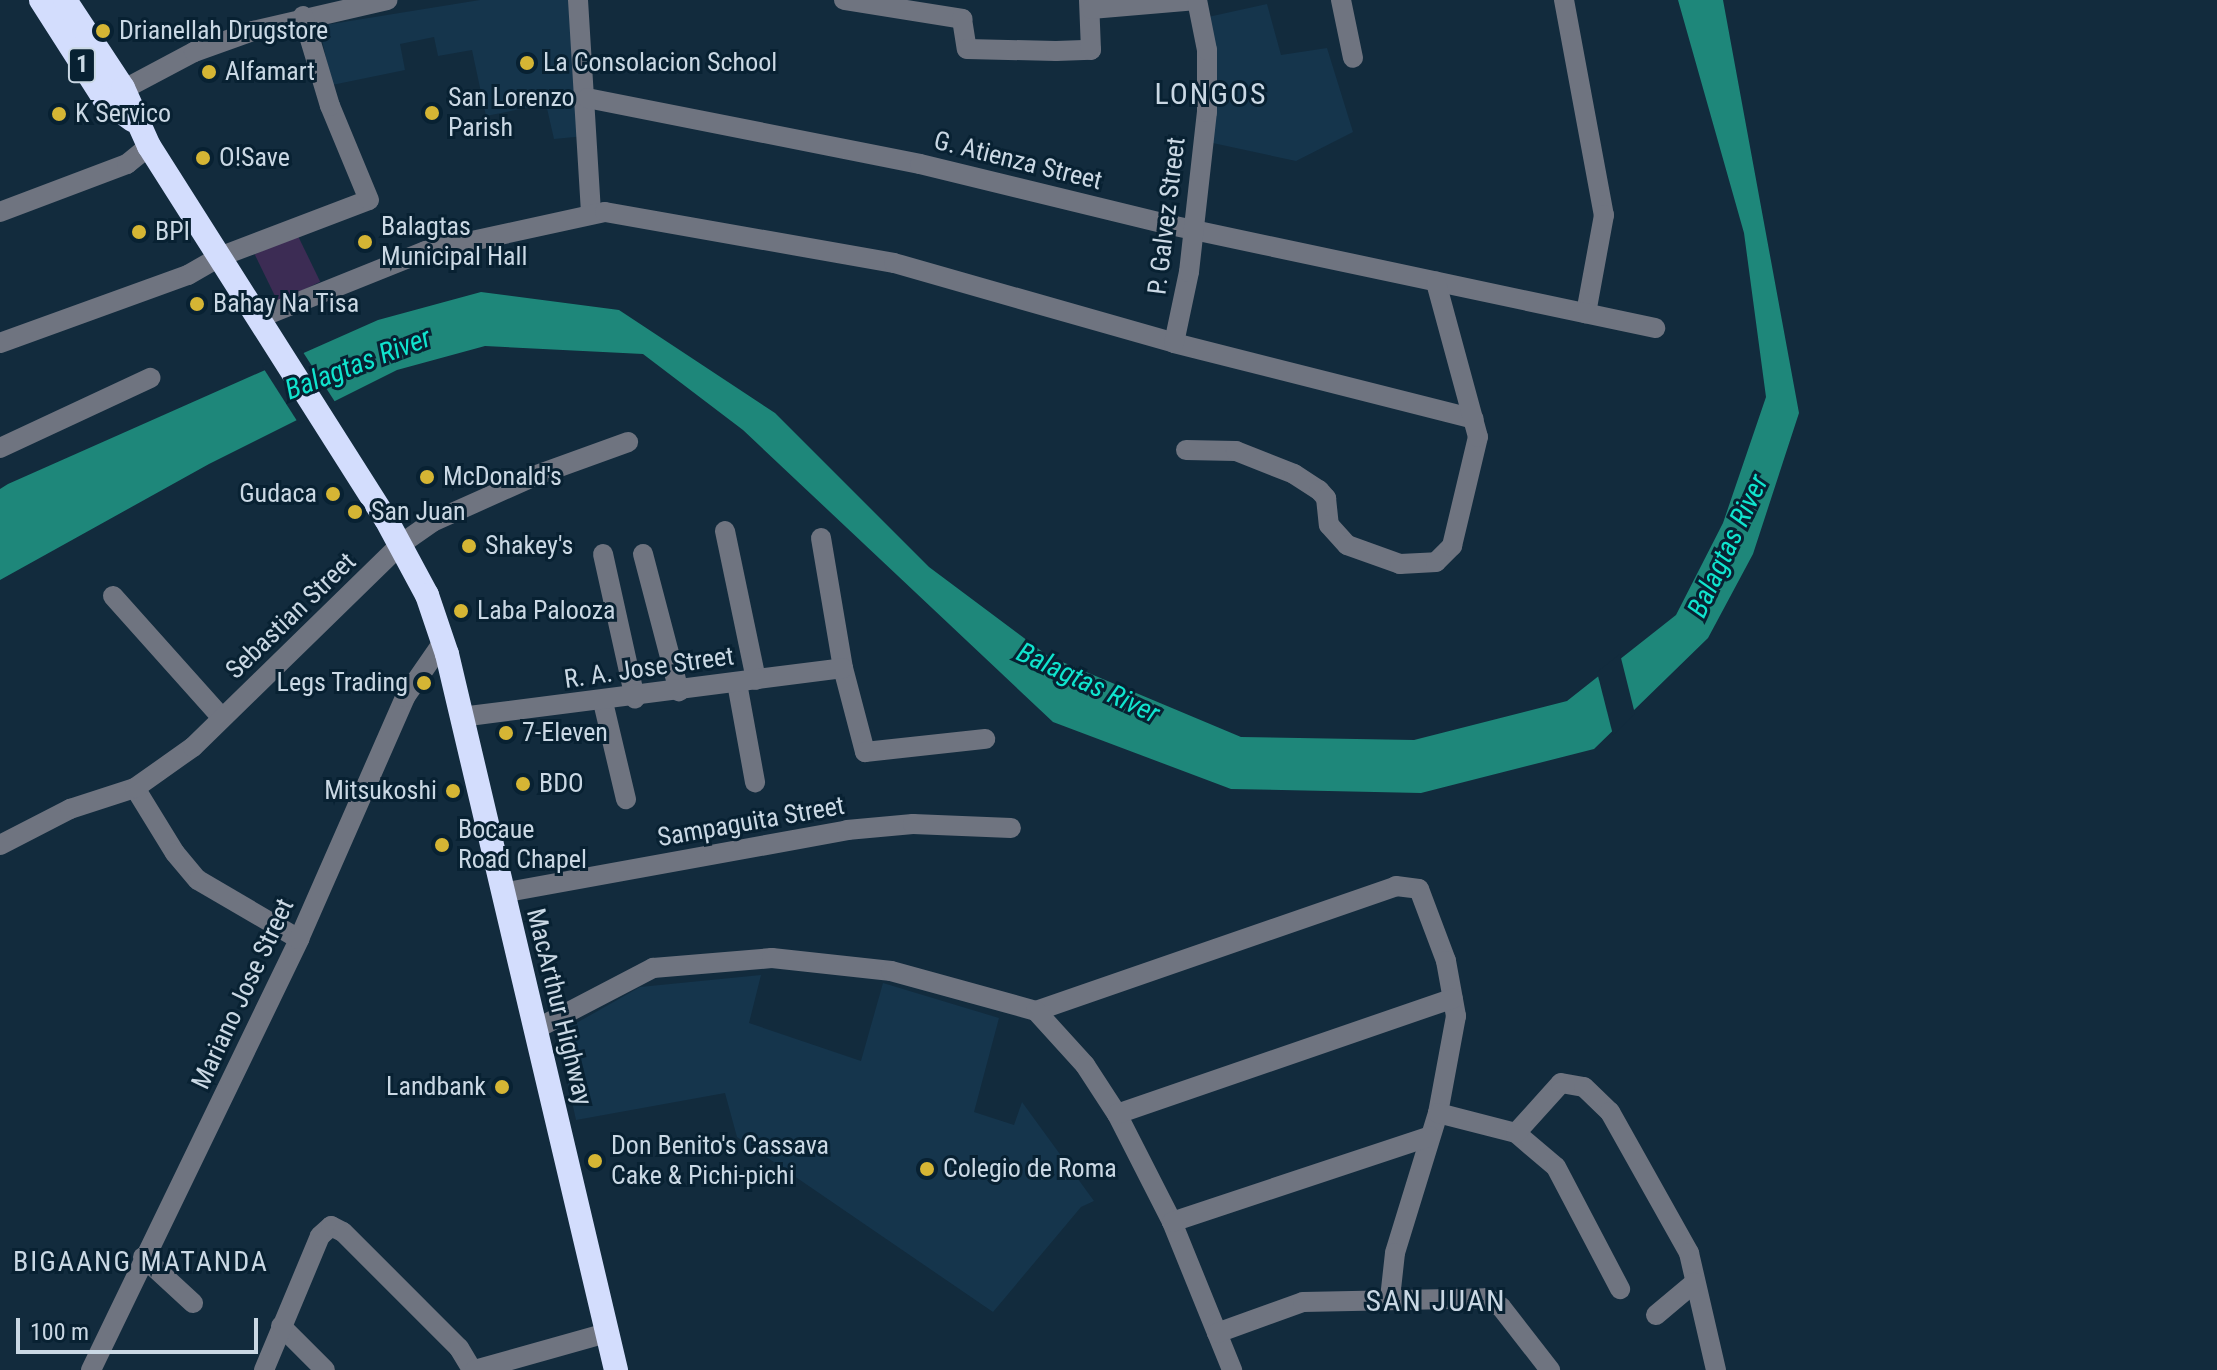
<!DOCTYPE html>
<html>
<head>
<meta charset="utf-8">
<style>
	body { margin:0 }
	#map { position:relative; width:2217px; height:1370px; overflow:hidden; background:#122b3d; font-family:"Roboto Condensed",sans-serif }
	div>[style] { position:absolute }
	.built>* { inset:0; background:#15354c }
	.green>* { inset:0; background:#3c2c54; transform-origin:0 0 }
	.water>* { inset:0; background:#1e877a }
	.pier>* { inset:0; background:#122b3d }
	.minor>* { height:20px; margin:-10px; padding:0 10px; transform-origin:10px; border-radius:10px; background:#6f7480 }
	.highway>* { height:24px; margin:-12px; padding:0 12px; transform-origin:12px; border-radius:12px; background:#d3ddfd }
	.dots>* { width:22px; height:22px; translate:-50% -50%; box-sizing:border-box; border:4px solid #082132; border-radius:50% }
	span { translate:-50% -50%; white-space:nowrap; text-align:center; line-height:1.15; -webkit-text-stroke:6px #082132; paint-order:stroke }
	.shield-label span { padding:2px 6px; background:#082132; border:2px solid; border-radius:6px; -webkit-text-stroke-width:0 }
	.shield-label { font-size:24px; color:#cad8e4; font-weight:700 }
	.poi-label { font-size:26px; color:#cad8e4 }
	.left { translate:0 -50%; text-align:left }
	.right { translate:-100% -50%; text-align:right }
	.street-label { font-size:26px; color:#cad8e4 }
	.water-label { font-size:28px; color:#10e4ce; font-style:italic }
	.neighbourhood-label { font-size:28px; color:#cad8e4; letter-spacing:2px }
	.quarter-label { font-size:30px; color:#cad8e4; letter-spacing:2px }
	.scale { position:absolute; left:16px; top:1318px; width:242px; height:36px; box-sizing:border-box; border:4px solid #cad8e4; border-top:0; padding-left:10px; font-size:24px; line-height:28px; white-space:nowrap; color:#cad8e4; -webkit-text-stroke:6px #082132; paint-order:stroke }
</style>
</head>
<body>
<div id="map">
	<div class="built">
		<div style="clip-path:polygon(480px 0,572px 0,585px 136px,554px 139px,546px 104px,486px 116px,472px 50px,438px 56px,434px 37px,400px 44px,405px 70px,332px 85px,319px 26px)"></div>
		<div style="clip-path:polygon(1267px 4px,1281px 55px,1327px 48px,1353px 132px,1296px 161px,1208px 142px,1208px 17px)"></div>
		<div style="clip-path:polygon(761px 975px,749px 1023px,861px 1061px,883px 983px,999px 1018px,974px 1112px,1014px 1125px,1022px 1102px,1094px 1201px,1081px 1207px,993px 1312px,737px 1137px,725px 1093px,576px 1120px,557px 1034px,640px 987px)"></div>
	</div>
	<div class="green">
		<div style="left:297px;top:234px;width:53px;height:47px;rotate:64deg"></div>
	</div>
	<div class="water">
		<div style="clip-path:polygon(1678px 0,1723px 0,1799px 413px,1753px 554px,1708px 638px,1594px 749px,1421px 793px,1231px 789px,1053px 722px,743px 430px,643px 354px,485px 346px,397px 370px,209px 464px,0 580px,0 489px,8px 484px,378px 320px,481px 292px,619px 310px,775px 413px,929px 567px,1048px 656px,1241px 737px,1414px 740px,1567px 701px,1676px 615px,1723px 523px,1766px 397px,1744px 233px)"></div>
	</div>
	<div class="pier">
		<div style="clip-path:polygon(301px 349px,337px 405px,299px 424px,262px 366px)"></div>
		<div style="clip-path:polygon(1620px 654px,1635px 714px,1613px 735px,1597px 672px)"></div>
	</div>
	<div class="minor">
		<div style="left:578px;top:0;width:213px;rotate:86.5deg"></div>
		<div style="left:844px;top:0;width:120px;rotate:9.1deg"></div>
		<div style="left:962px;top:19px;width:30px;rotate:81deg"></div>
		<div style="left:967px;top:49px;width:89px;rotate:1.3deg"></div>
		<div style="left:1056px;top:51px;width:35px;rotate:-2deg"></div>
		<div style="left:1091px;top:50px;width:50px;rotate:-92.3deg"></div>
		<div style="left:1341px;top:0;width:59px;rotate:78.3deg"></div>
		<div style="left:1564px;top:0;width:219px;rotate:79.5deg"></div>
		<div style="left:1604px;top:215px;width:100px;rotate:100.4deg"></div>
		<div style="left:1091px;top:9px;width:106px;rotate:-4.9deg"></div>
		<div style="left:113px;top:95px;width:92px;rotate:-28deg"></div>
		<div style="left:194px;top:52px;width:63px;rotate:-19.6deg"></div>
		<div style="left:253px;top:31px;width:138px;rotate:-13deg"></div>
		<div style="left:587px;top:98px;width:339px;rotate:11.2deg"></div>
		<div style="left:920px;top:164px;width:262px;rotate:13.7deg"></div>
		<div style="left:1175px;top:226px;width:491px;rotate:12deg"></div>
		<div style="left:0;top:212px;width:136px;rotate:-20.7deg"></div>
		<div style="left:127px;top:164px;width:28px;rotate:-39deg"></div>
		<div style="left:259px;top:318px;width:180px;rotate:-21.9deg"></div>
		<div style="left:426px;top:251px;width:183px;rotate:-12.3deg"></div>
		<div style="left:605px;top:212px;width:293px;rotate:10deg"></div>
		<div style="left:894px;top:263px;width:291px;rotate:15.9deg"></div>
		<div style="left:1174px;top:343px;width:309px;rotate:14.2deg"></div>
		<div style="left:0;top:343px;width:200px;rotate:-19.9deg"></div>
		<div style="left:188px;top:275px;width:36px;rotate:-30deg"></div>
		<div style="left:219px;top:257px;width:160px;rotate:-20.8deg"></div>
		<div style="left:369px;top:200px;width:102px;rotate:-112.5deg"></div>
		<div style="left:330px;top:106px;width:94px;rotate:-106.7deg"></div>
		<div style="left:1174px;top:343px;width:73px;rotate:-78.1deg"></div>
		<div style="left:1189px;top:272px;width:161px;rotate:-83.6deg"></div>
		<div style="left:1207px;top:112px;width:62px;rotate:-90deg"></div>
		<div style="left:1207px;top:50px;width:51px;rotate:-101.3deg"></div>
		<div style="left:0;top:448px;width:166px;rotate:-25deg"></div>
		<div style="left:1186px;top:450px;width:50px;rotate:1.1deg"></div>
		<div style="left:1236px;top:451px;width:62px;rotate:21.6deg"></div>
		<div style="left:1294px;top:474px;width:30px;rotate:33deg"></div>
		<div style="left:1319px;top:490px;width:11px;rotate:49deg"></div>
		<div style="left:1326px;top:498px;width:27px;rotate:84deg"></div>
		<div style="left:1329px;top:525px;width:27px;rotate:48deg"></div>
		<div style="left:1347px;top:545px;width:56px;rotate:19.7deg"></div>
		<div style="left:1400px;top:564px;width:36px;rotate:-3deg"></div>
		<div style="left:1436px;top:562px;width:23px;rotate:-45deg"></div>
		<div style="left:1452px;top:546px;width:112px;rotate:-76.6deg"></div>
		<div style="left:1478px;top:437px;width:161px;rotate:-105.2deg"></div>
		<div style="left:725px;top:531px;width:152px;rotate:78.2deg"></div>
		<div style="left:821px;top:538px;width:132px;rotate:80.4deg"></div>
		<div style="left:843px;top:668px;width:87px;rotate:75.3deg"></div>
		<div style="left:865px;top:752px;width:121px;rotate:-6.2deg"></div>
		<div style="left:603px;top:554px;width:148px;rotate:77.5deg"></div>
		<div style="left:643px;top:554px;width:142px;rotate:75.3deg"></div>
		<div style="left:113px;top:596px;width:162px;rotate:48.2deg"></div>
		<div style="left:737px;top:683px;width:101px;rotate:79.7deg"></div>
		<div style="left:603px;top:702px;width:100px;rotate:76.7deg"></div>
		<div style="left:461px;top:717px;width:385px;rotate:-7.3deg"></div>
		<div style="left:135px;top:788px;width:76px;rotate:58.4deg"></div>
		<div style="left:175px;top:853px;width:35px;rotate:50deg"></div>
		<div style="left:198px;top:880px;width:117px;rotate:30.3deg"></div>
		<div style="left:0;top:845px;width:79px;rotate:-27.2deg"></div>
		<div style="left:70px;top:809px;width:68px;rotate:-17.9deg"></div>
		<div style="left:135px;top:788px;width:71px;rotate:-35.3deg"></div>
		<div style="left:193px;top:747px;width:291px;rotate:-44.3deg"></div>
		<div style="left:401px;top:544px;width:38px;rotate:-35deg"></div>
		<div style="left:432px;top:522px;width:115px;rotate:-24.1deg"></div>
		<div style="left:537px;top:475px;width:97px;rotate:-19.9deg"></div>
		<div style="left:502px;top:893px;width:351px;rotate:-10.3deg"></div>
		<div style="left:847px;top:830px;width:66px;rotate:-5.2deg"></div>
		<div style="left:913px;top:824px;width:98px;rotate:2.3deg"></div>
		<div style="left:1036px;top:1011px;width:381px;rotate:-19.1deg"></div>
		<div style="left:1396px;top:886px;width:23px;rotate:7deg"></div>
		<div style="left:1419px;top:889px;width:77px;rotate:69.4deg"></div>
		<div style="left:1446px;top:961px;width:56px;rotate:79.7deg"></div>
		<div style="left:1456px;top:1016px;width:99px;rotate:100.5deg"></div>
		<div style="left:1438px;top:1113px;width:146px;rotate:107.1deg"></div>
		<div style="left:1395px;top:1253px;width:45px;rotate:96.3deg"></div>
		<div style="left:538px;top:1028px;width:130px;rotate:-27.6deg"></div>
		<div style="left:653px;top:968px;width:119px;rotate:-4.8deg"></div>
		<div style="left:772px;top:958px;width:120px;rotate:6.2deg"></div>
		<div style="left:891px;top:971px;width:150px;rotate:15.4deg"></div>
		<div style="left:1036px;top:1011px;width:73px;rotate:47.8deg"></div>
		<div style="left:1085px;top:1065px;width:59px;rotate:56.9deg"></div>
		<div style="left:1117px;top:1114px;width:121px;rotate:63deg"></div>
		<div style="left:1172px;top:1222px;width:160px;rotate:67.9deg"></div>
		<div style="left:1438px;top:1113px;width:81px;rotate:14.4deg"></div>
		<div style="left:1516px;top:1133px;width:52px;rotate:40.4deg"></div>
		<div style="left:1556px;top:1167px;width:138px;rotate:62.3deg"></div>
		<div style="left:1117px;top:1114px;width:355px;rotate:-19deg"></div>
		<div style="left:1516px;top:1133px;width:67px;rotate:-48deg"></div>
		<div style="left:1561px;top:1083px;width:23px;rotate:10deg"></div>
		<div style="left:1584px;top:1087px;width:36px;rotate:44deg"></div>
		<div style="left:1610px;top:1112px;width:162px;rotate:60.7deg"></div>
		<div style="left:1689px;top:1253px;width:120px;rotate:77deg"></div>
		<div style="left:1172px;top:1222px;width:272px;rotate:-18.4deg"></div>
		<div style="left:143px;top:1257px;width:68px;rotate:42.6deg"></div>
		<div style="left:1656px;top:1315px;width:50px;rotate:-40.1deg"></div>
		<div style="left:281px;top:1326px;width:62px;rotate:45deg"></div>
		<div style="left:1217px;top:1333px;width:91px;rotate:-19.8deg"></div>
		<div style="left:1303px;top:1302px;width:184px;rotate:-1.2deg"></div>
		<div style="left:1487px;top:1298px;width:17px;rotate:33deg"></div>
		<div style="left:1501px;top:1307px;width:80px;rotate:52.1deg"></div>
		<div style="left:91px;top:1370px;width:479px;rotate:-64.2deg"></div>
		<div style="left:299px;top:939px;width:264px;rotate:-66.3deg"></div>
		<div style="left:405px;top:697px;width:67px;rotate:-55.4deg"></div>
		<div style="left:264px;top:1370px;width:145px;rotate:-67.3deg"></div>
		<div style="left:320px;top:1236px;width:15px;rotate:-42deg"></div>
		<div style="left:331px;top:1226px;width:13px;rotate:27deg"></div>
		<div style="left:343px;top:1232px;width:164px;rotate:45deg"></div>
		<div style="left:459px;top:1348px;width:26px;rotate:59deg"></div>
		<div style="left:475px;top:1370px;width:137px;rotate:-15.7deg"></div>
	</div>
	<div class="highway">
		<div style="left:41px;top:0;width:119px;rotate:57.4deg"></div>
		<div style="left:105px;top:100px;width:34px;rotate:36deg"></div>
		<div style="left:65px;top:0;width:105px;rotate:56.6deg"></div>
		<div style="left:123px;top:88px;width:64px;rotate:65.9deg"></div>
		<div style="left:149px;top:146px;width:442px;rotate:57.6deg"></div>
		<div style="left:386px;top:519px;width:86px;rotate:61.7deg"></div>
		<div style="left:427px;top:595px;width:62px;rotate:71.3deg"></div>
		<div style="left:447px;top:654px;width:736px;rotate:76.72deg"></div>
	</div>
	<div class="dots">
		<div style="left:103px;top:31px;background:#d5b534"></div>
		<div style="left:527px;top:63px;background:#d5b534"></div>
		<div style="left:209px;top:72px;background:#d5b534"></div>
		<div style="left:432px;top:113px;background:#d5b534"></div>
		<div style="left:59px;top:114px;background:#d5b534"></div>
		<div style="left:203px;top:158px;background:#d5b534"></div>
		<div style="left:139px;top:232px;background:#d5b534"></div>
		<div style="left:365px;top:242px;background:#d5b534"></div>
		<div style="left:197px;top:304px;background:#d5b534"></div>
		<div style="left:427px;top:477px;background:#d5b534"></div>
		<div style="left:333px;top:494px;background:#d5b534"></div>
		<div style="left:355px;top:512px;background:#d5b534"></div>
		<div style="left:469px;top:546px;background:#d5b534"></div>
		<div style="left:461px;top:611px;background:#d5b534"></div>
		<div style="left:424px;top:683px;background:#d5b534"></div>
		<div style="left:506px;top:733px;background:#d5b534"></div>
		<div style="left:523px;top:784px;background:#d5b534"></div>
		<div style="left:453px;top:791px;background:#d5b534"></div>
		<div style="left:442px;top:845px;background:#d5b534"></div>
		<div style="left:502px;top:1087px;background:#d5b534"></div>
		<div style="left:595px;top:1161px;background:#d5b534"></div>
		<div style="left:927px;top:1169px;background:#d5b534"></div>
	</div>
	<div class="shield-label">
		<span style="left:82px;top:65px">1</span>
	</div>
	<div class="poi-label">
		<span class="left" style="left:119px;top:31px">Drianellah Drugstore</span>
		<span class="left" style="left:543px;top:63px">La Consolacion School</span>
		<span class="left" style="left:225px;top:72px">Alfamart</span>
		<span class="left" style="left:448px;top:113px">San Lorenzo<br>Parish</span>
		<span class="left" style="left:75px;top:114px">K Servico</span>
		<span class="left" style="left:219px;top:158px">O!Save</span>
		<span class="left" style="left:381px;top:242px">Balagtas<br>Municipal Hall</span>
		<span class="left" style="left:155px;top:232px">BPI</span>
		<span class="left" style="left:213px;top:304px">Bahay Na Tisa</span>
		<span class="left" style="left:443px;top:477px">McDonald's</span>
		<span class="right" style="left:317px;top:494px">Gudaca</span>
		<span class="left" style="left:371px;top:512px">San Juan</span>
		<span class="left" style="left:485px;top:546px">Shakey's</span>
		<span class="left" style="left:477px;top:611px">Laba Palooza</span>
		<span class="right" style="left:408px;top:683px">Legs Trading</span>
		<span class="left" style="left:522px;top:733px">7-Eleven</span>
		<span class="left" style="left:539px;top:784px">BDO</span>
		<span class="right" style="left:437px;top:791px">Mitsukoshi</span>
		<span class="left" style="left:458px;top:845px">Bocaue<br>Road Chapel</span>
		<span class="right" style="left:486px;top:1087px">Landbank</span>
		<span class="left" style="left:611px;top:1161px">Don Benito's Cassava<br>Cake &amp; Pichi-pichi</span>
		<span class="left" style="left:943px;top:1169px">Colegio de Roma</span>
	</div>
	<div class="street-label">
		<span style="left:1018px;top:161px;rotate:14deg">G. Atienza Street</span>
		<span style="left:1167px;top:216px;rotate:-83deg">P. Galvez Street</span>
		<span style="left:291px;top:616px;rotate:-44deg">Sebastian Street</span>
		<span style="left:649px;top:668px;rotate:-8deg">R. A. Jose Street</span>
		<span style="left:751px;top:822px;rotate:-10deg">Sampaguita Street</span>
		<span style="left:243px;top:994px;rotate:-65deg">Mariano Jose Street</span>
		<span style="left:559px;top:1007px;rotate:76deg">MacArthur Highway</span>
	</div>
	<div class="water-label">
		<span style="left:358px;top:364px;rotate:-21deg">Balagtas River</span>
		<span style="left:1728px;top:546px;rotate:-65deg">Balagtas River</span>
		<span style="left:1088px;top:683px;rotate:25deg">Balagtas River</span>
	</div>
	<div class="neighbourhood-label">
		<span style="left:141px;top:1262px">BIGAANG MATANDA</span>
	</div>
	<div class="quarter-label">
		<span style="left:1211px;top:94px">LONGOS</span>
		<span style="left:1436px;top:1301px">SAN JUAN</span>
	</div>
	<div class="scale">100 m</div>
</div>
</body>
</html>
